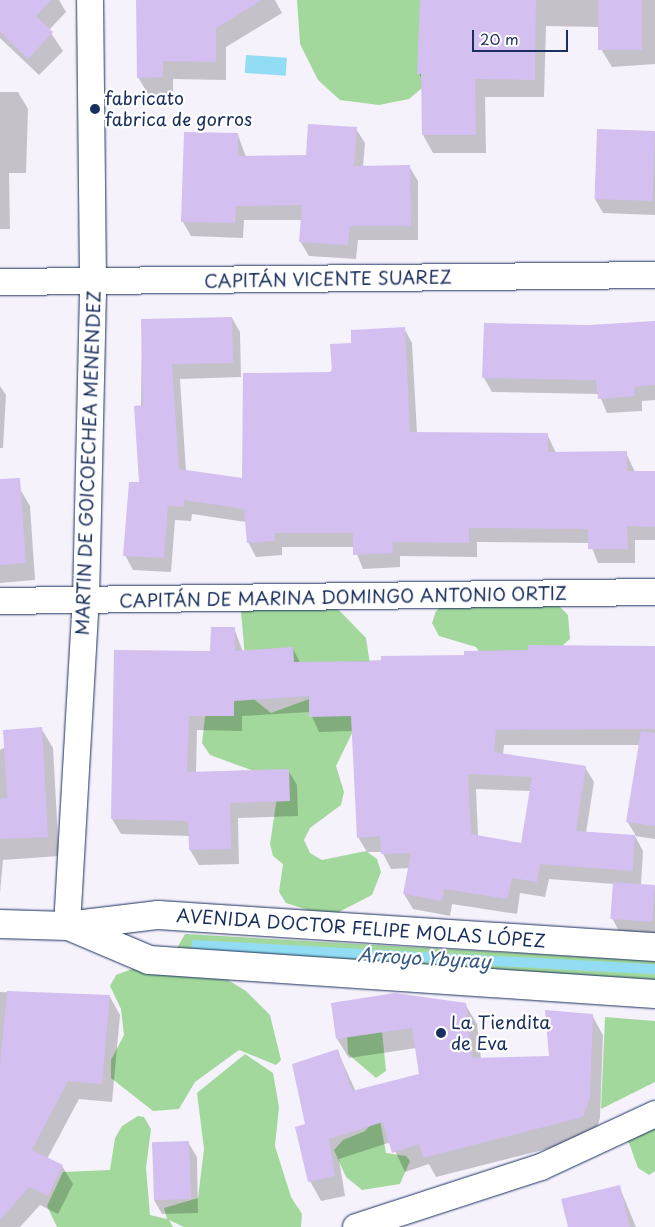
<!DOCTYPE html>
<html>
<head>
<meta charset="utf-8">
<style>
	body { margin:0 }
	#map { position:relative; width:655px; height:1227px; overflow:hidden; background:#f6f2fc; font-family:"Playpen Sans",sans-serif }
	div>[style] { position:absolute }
	.green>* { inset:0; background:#a2d89c }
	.water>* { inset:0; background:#92ddf3; transform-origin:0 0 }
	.shadow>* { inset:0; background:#0003 }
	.building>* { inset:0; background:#d3bff0; transform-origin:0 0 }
	.roads { filter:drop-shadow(0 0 1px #1b2f5e) drop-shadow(0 0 1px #1b2f5e) }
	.street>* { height:26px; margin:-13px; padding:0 13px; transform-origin:13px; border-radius:13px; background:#fff }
	.secondary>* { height:28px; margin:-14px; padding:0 14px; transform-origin:14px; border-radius:14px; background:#fff }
	.dots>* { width:14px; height:14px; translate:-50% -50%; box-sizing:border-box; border:2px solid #fff; border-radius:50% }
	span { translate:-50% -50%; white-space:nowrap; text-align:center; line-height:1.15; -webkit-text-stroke:4.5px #fff; paint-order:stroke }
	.poi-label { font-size:18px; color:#1b2f5e }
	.left { translate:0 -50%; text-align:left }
	.street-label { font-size:18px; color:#1b2f5e }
	.water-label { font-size:19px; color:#395a83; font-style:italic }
	.scale { position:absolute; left:472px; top:30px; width:96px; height:22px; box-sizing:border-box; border:2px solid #1b2f5e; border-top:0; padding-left:6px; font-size:15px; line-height:18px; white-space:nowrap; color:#1b2f5e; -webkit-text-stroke:4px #fff; paint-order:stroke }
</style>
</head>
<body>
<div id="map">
	<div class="green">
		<div style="clip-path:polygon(297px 0,434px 0,428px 83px,409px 99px,379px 105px,340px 100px,318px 80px,300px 44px)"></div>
		<div style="clip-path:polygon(240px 601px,335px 606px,366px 638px,370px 664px,250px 696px,271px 713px,309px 699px,322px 703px,335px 698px,358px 721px,336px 766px,344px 792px,341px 805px,310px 828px,304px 840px,310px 853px,322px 860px,366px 851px,377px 859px,381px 872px,372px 895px,337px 913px,324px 915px,286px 903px,279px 892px,283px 864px,273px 856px,270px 844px,278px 790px,273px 778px,210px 755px,202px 743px,205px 717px,245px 657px)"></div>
		<div style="clip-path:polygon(447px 602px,558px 605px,568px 615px,570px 639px,550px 656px,536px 719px,527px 730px,514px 730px,504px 722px,491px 669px,476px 647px,439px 636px,432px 623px,436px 611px)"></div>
		<div style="clip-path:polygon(185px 934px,655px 961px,655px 980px,185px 954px,177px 948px)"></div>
		<div style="clip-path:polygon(140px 966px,218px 974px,246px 991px,270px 1015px,281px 1060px,276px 1065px,239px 1050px,195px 1082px,179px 1109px,153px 1111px,111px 1078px,111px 1060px,124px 1035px,121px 1009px,110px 986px,116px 975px)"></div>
		<div style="clip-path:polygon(605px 1017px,655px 1021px,655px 1082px,601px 1109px)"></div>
		<div style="clip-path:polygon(382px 1031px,386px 1071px,376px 1078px,348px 1054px,347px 1034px)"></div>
		<div style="clip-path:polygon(245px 1054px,273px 1073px,279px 1107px,275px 1146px,291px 1197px,302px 1214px,301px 1227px,184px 1227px,169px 1220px,173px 1227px,57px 1227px,47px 1206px,63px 1172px,110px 1170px,115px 1138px,122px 1126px,138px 1116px,144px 1117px,151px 1129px,146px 1168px,150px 1215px,167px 1219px,164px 1208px,198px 1198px,204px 1149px,197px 1093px)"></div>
		<div style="clip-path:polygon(655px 1106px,655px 1171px,649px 1175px,638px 1168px,629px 1143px,618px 1136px)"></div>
		<div style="clip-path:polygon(379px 1115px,386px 1153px,406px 1156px,410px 1161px,400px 1184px,362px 1190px,346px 1177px,334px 1150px,343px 1140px,365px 1131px)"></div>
	</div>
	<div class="water">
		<div style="left:246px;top:55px;width:41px;height:18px;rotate:4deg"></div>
		<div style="left:192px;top:940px;width:464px;height:10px;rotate:3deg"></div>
	</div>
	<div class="shadow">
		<div style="clip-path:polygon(0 0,59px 0,66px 12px,49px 30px,63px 51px,39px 75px,0 38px)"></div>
		<div style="clip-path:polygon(138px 0,275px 0,282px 13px,226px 47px,226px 80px,173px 79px,173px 95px,149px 96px,138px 77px)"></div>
		<div style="clip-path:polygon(421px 0,655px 0,655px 64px,612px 67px,601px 49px,600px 27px,546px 26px,544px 97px,485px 97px,486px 153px,433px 153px,423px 135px,423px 81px,419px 74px)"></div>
		<div style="clip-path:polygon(0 92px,18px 92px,28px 109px,26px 173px,9px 173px,10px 229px,0 229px)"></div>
		<div style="clip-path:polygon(356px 129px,365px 143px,363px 167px,409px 166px,418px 181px,418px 240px,358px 240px,356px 259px,309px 256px,300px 241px,302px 220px,244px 220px,243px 238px,191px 236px,183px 222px,238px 135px,246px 157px,307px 156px)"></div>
		<div style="clip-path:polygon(598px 130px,655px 132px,655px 215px,603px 213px,595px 199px)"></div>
		<div style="clip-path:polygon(232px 318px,240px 332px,241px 377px,180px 379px,186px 471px,243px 479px,353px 344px,404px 328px,412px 343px,417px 433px,547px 434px,556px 453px,626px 453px,635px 472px,655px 472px,655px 540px,635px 540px,635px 563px,598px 563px,590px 543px,477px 542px,477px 557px,400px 556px,400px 567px,363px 569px,354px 547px,282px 547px,282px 555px,256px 557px,248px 542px,246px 522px,192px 514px,191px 521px,175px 520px,171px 572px,133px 570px,125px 555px,140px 484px,142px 321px)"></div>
		<div style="clip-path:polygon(655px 322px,655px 400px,642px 401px,642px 411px,607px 413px,599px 394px,492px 392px,484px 378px,589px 327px)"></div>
		<div style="clip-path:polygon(0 386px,6px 395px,3px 448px,0 448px)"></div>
		<div style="clip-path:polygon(20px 489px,30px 506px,35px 580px,0 583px,0 490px)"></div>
		<div style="clip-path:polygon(evenodd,234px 628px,243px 652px,293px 649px,301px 664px,655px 647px,655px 745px,504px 745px,503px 755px,585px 767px,594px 782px,586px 833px,636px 836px,627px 821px,655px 778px,655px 839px,635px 836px,643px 851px,641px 885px,655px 886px,655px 933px,619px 931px,612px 918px,614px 884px,549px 879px,545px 897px,520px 893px,517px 914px,452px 904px,450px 916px,413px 909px,404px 894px,409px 868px,391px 869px,382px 852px,367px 852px,358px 837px,353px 731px,319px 732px,310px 712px,242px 716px,242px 731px,197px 730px,196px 773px,288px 770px,297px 785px,298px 816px,238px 818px,239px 864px,199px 865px,190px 850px,190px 836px,121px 834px,112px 819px,115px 651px,212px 653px,234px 628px,476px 789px,531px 791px,522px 844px,478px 836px,476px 789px)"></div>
		<div style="clip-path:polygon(41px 728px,53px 748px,59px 856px,3px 860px,0 893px,0 750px)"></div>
		<div style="clip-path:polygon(0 992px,110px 997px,120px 1015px,112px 1102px,79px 1099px,47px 1159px,62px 1166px,73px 1184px,58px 1214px,40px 1205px,20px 1227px,0 1227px)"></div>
		<div style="clip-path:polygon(465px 1004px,477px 1024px,481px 1059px,550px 1057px,592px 1015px,603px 1035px,600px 1118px,594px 1137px,436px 1177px,429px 1164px,405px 1172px,391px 1142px,339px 1159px,345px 1196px,321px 1201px,310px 1181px,306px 1125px,337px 1050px,356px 1092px,421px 1075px,416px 1048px,349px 1058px,337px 1039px)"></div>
		<div style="clip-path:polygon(188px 1142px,197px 1157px,198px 1213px,162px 1214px,154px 1200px)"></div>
		<div style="clip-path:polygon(619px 1186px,636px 1227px,569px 1227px)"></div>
	</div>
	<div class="building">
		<div style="clip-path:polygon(0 0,51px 0,36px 16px,53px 32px,28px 59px,0 32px)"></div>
		<div style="clip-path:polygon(136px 0,262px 0,216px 28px,216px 62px,163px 61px,163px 77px,137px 78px)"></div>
		<div style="clip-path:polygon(420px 0,536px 0,535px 80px,475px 79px,476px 135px,422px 135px,421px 74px,417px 74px)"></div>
		<div style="left:598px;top:0;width:44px;height:50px"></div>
		<div style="clip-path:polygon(308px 124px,357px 127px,354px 166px,410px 165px,411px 226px,350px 226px,348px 245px,299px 242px,302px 205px,236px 206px,235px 223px,181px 222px,184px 132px,238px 133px,238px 156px,306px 155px)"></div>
		<div style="left:597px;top:129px;width:58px;height:70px;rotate:2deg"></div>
		<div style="clip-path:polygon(232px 317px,233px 363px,172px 364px,179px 469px,242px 478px,243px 373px,332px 372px,330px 344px,351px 343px,351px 330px,405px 327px,410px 432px,548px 433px,548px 452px,627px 451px,627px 471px,655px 471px,655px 527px,627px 526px,628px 549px,588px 549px,588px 529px,469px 528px,469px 543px,392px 542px,393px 553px,353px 555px,353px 533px,274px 533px,275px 541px,247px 543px,244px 509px,184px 500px,184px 507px,168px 506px,164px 558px,123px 556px,129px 482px,139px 482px,134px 406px,143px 405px,141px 319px)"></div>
		<div style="clip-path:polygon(655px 321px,655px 385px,634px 387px,635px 396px,598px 399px,596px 380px,482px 378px,484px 323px,589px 325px)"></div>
		<div style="clip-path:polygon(20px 478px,26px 563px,0 565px,0 479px)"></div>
		<div style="clip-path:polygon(evenodd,211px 627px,235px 627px,235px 651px,293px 647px,294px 662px,381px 661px,381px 656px,464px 655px,464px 651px,528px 650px,528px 645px,655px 646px,655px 729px,496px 730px,494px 752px,586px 766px,576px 831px,635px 835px,633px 871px,540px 864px,537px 882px,512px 878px,508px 899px,444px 889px,442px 901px,403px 894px,411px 853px,381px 854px,380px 836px,357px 838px,351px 716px,309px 717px,309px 696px,234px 701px,234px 716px,189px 716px,187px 772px,289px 769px,290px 801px,230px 803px,231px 849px,189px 850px,188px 821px,111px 819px,114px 650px,210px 651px,211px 627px,468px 774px,532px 777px,521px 843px,471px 834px,468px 774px)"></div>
		<div style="clip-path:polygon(42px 727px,48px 837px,0 839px,0 799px,7px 798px,3px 730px)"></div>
		<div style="clip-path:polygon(641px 731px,655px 733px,655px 826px,626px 822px)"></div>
		<div style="left:613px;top:882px;width:42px;height:37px;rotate:4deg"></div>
		<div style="clip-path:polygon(7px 991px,110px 995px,102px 1084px,68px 1081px,32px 1150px,63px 1165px,48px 1196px,29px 1187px,0 1220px,0 1064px)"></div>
		<div style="clip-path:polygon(395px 993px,466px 1003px,472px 1058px,549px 1056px,545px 1010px,593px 1014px,590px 1097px,583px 1117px,423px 1158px,419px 1144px,392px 1153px,383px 1122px,329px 1139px,335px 1176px,308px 1182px,295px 1127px,305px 1124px,292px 1064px,338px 1049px,352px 1091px,419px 1074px,412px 1028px,336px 1039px,331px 1003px)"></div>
		<div style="left:189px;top:1141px;width:58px;height:37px;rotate:88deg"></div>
		<div style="clip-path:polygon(620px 1185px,630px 1227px,568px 1227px,561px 1199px)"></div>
	</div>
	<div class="roads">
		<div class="street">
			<div style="left:0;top:282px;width:655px;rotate:-0.61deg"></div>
			<div style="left:0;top:601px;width:655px;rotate:-0.79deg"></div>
			<div style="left:67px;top:926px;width:327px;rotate:-86.7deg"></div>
			<div style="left:86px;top:600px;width:318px;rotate:-88.7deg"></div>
			<div style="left:93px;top:282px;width:282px;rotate:-90.6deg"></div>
			<div style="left:356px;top:1227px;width:194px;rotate:-18deg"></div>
			<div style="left:541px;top:1167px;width:126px;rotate:-24.9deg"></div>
		</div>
		<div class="secondary">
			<div style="left:0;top:924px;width:67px;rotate:1.7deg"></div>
			<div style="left:67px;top:926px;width:92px;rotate:-6.9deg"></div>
			<div style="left:158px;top:915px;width:498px;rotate:3.7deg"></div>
			<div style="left:69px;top:926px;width:87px;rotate:23deg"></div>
			<div style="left:149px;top:960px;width:507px;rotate:3.84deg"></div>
		</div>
	</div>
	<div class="dots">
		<div style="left:95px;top:109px;background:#1b2f5e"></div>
		<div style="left:441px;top:1033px;background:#1b2f5e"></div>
	</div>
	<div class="poi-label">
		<span class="left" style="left:105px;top:109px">fabricato<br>fabrica de gorros</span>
		<span class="left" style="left:451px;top:1033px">La Tiendita<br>de Eva</span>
	</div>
	<div class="street-label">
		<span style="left:328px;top:279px;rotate:-1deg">CAPITÁN VICENTE SUAREZ</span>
		<span style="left:88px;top:463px;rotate:-88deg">MARTIN DE GOICOECHEA MENENDEZ</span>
		<span style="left:343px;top:597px;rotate:-1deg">CAPITÁN DE MARINA DOMINGO ANTONIO ORTIZ</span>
		<span style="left:361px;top:928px;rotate:4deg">AVENIDA DOCTOR FELIPE MOLAS LÓPEZ</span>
	</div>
	<div class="water-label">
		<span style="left:424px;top:958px;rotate:3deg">Arroyo Ybyray</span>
	</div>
	<div class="scale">20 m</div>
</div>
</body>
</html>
